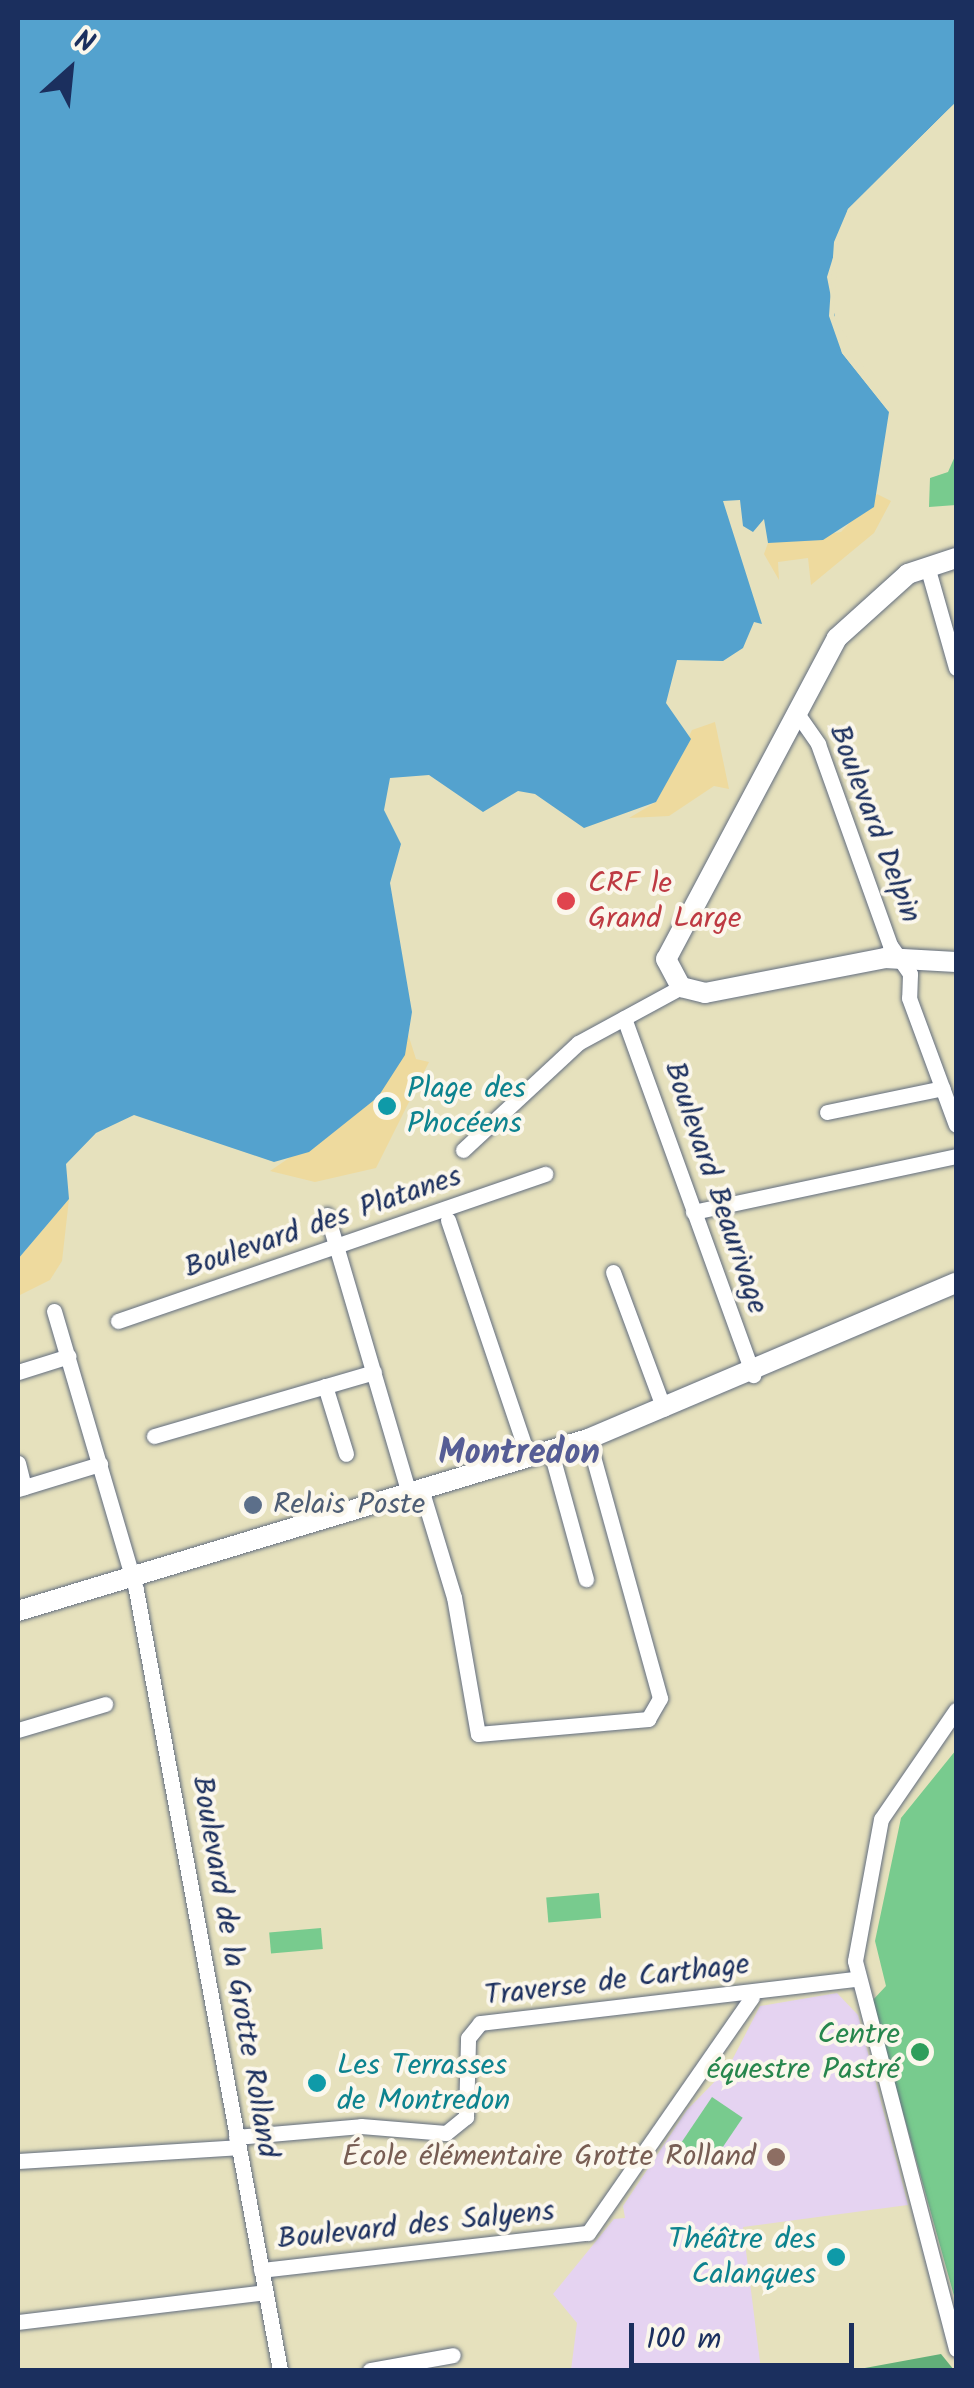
<!DOCTYPE html>
<html>
<head>
<meta charset="utf-8">
<style>
	body { margin:0 }
	#map { position:relative; width:974px; height:2388px; overflow:hidden; background:#e6e1bd; font-family:Kalam,sans-serif }
	div>[style] { position:absolute }
	.built>* { inset:0; background:#e5d3f1 }
	.green>* { inset:0; background:#78cb8e; transform-origin:0 0 }
	.forest>* { inset:0; background:#62af79 }
	.sand>* { inset:0; background:#eeda9e }
	.water>* { inset:0; background:#54a2ce }
	.pier>* { inset:0; background:#e6e1bd }
	.roads { filter:drop-shadow(0 0 2px #626d7f) drop-shadow(0 0 2px #626d7f) }
	.street>* { height:15px; margin:-7.5px; padding:0 7.5px; transform-origin:7.5px; border-radius:7.5px; background:#fff }
	.secondary>* { height:20px; margin:-10px; padding:0 10px; transform-origin:10px; border-radius:10px; background:#fff }
	.dots>* { width:28px; height:28px; translate:-50% -50%; box-sizing:border-box; border:5px solid #fbf7ec; border-radius:50% }
	span { translate:-50% -50%; white-space:nowrap; text-align:center; line-height:1.15; -webkit-text-stroke:8px #fbf7ec; paint-order:stroke }
	.street-label { font-size:30px; color:#1b2f5e }
	.health-label { font-size:30px; color:#be3a42 }
	.left { translate:0 -50%; text-align:left }
	.culture-label { font-size:30px; color:#0d838f }
	.right { translate:-100% -50%; text-align:right }
	.service-label { font-size:30px; color:#4e5e75 }
	.leisure-label { font-size:30px; color:#27864d }
	.education-label { font-size:30px; color:#785e54 }
	.quarter-label { font-size:35px; color:#565d95; font-weight:700 }
	.frame { position:absolute; inset:0; border:20px solid #1b2f5e; pointer-events:none }
	.north { position:absolute; left:20px; top:20px; width:100px; height:100px; -webkit-text-stroke:8px #fbf7ec; paint-order:stroke; rotate:27deg; font-size:28px; font-weight:700; line-height:40px; text-align:center; color:#1b2f5e }
	.north::after { content:''; display:block; margin:auto; width:35px; height:45px; background:#1b2f5e; clip-path:polygon(50% 0,100% 100%,50% 72%,0 100%) }
	.scale { position:absolute; left:629px; top:2323px; width:225px; height:45px; box-sizing:border-box; border:5px solid #1b2f5e; border-top:0; padding-left:12px; font-size:30px; line-height:35px; white-space:nowrap; color:#1b2f5e; -webkit-text-stroke:8px #fbf7ec; paint-order:stroke }
</style>
</head>
<body>
<div id="map">
	<div class="built">
		<div style="clip-path:polygon(837px 1993px,858px 2015px,908px 2205px,743px 2227px,761px 2370px,571px 2370px,577px 2323px,553px 2294px,614px 2219px,625px 2218px,623px 2206px,687px 2110px,728px 2068px,760px 2006px)"></div>
	</div>
	<div class="green">
		<div style="clip-path:polygon(956px 454px,956px 505px,929px 507px,930px 478px,948px 472px)"></div>
		<div style="clip-path:polygon(956px 1750px,956px 2303px,872px 2001px,886px 1986px,875px 1941px,901px 1818px)"></div>
		<div style="left:599px;top:1893px;width:25px;height:53px;rotate:85deg"></div>
		<div style="left:321px;top:1928px;width:21px;height:52px;rotate:85deg"></div>
		<div style="left:712px;top:2097px;width:37px;height:59px;rotate:34deg"></div>
	</div>
	<div class="forest">
		<div style="clip-path:polygon(941px 2354px,954px 2370px,854px 2370px)"></div>
	</div>
	<div class="sand">
		<div style="clip-path:polygon(877px 494px,891px 501px,874px 533px,811px 585px,808px 558px,778px 562px,779px 580px,764px 554px,768px 543px,841px 532px)"></div>
		<div style="clip-path:polygon(715px 722px,729px 789px,714px 786px,669px 816px,629px 818px,656px 802px,692px 730px)"></div>
		<div style="clip-path:polygon(408px 1034px,416px 1059px,429px 1062px,376px 1168px,315px 1182px,270px 1171px,378px 1097px)"></div>
		<div style="clip-path:polygon(69px 1199px,62px 1261px,50px 1280px,18px 1296px,18px 1259px)"></div>
	</div>
	<div class="water">
		<div style="clip-path:polygon(18px 18px,956px 18px,956px 102px,848px 209px,827px 277px,842px 353px,889px 412px,874px 507px,823px 540px,768px 543px,764px 519px,753px 532px,743px 526px,740px 500px,723px 501px,762px 624px,754px 622px,743px 648px,723px 661px,677px 660px,666px 703px,691px 739px,656px 802px,584px 828px,535px 794px,518px 791px,483px 812px,429px 775px,390px 778px,384px 810px,401px 844px,390px 883px,412px 1012px,405px 1055px,378px 1097px,309px 1152px,274px 1162px,134px 1115px,96px 1133px,66px 1164px,69px 1199px,18px 1259px)"></div>
	</div>
	<div class="pier">
		<div style="clip-path:polygon(956px 102px,852px 212px,838px 243px,834px 315px,889px 412px,842px 353px,829px 316px,834px 242px,848px 209px)"></div>
	</div>
	<div class="roads">
		<div class="street">
			<div style="left:927px;top:566px;width:106px;rotate:74.1deg"></div>
			<div style="left:796px;top:712px;width:39px;rotate:55deg"></div>
			<div style="left:818px;top:744px;width:214px;rotate:70.3deg"></div>
			<div style="left:890px;top:945px;width:35px;rotate:55deg"></div>
			<div style="left:910px;top:974px;width:24px;rotate:92deg"></div>
			<div style="left:909px;top:998px;width:135px;rotate:69.7deg"></div>
			<div style="left:624px;top:1018px;width:380px;rotate:70.1deg"></div>
			<div style="left:827px;top:1112px;width:118px;rotate:-11.7deg"></div>
			<div style="left:463px;top:1150px;width:157px;rotate:-42.9deg"></div>
			<div style="left:578px;top:1043px;width:117px;rotate:-28.5deg"></div>
			<div style="left:693px;top:1212px;width:269px;rotate:-12deg"></div>
			<div style="left:327px;top:1215px;width:291px;rotate:73.6deg"></div>
			<div style="left:448px;top:1220px;width:252px;rotate:71.3deg"></div>
			<div style="left:613px;top:1272px;width:146px;rotate:69.6deg"></div>
			<div style="left:54px;top:1311px;width:291px;rotate:73.6deg"></div>
			<div style="left:136px;top:1590px;width:793px;rotate:79.54deg"></div>
			<div style="left:118px;top:1321px;width:452px;rotate:-19deg"></div>
			<div style="left:18px;top:1372px;width:53px;rotate:-17.4deg"></div>
			<div style="left:325px;top:1386px;width:71px;rotate:72.8deg"></div>
			<div style="left:154px;top:1436px;width:229px;rotate:-16.2deg"></div>
			<div style="left:551px;top:1452px;width:132px;rotate:74.6deg"></div>
			<div style="left:18px;top:1463px;width:25px;rotate:76deg"></div>
			<div style="left:18px;top:1489px;width:86px;rotate:-17deg"></div>
			<div style="left:422px;top:1492px;width:110px;rotate:73.1deg"></div>
			<div style="left:454px;top:1597px;width:139px;rotate:80.1deg"></div>
			<div style="left:478px;top:1734px;width:171px;rotate:-5deg"></div>
			<div style="left:648px;top:1719px;width:24px;rotate:-60deg"></div>
			<div style="left:660px;top:1698px;width:269px;rotate:-105.5deg"></div>
			<div style="left:956px;top:1710px;width:132px;rotate:124.5deg"></div>
			<div style="left:881px;top:1819px;width:144px;rotate:100.4deg"></div>
			<div style="left:855px;top:1961px;width:401px;rotate:75.4deg"></div>
			<div style="left:18px;top:1730px;width:91px;rotate:-16.6deg"></div>
			<div style="left:236px;top:2137px;width:125px;rotate:-5deg"></div>
			<div style="left:361px;top:2126px;width:85px;rotate:4.7deg"></div>
			<div style="left:446px;top:2133px;width:26px;rotate:-39deg"></div>
			<div style="left:466px;top:2117px;width:79px;rotate:-88.5deg"></div>
			<div style="left:468px;top:2038px;width:19px;rotate:-51deg"></div>
			<div style="left:480px;top:2023px;width:378px;rotate:-6.7deg"></div>
			<div style="left:18px;top:2161px;width:220px;rotate:-3.6deg"></div>
			<div style="left:261px;top:2270px;width:329px;rotate:-6.5deg"></div>
			<div style="left:588px;top:2233px;width:287px;rotate:-55.2deg"></div>
			<div style="left:18px;top:2322px;width:249px;rotate:-6.9deg"></div>
			<div style="left:370px;top:2370px;width:84px;rotate:-10.2deg"></div>
		</div>
		<div class="secondary">
			<div style="left:956px;top:558px;width:51px;rotate:161.6deg"></div>
			<div style="left:908px;top:574px;width:96px;rotate:138deg"></div>
			<div style="left:837px;top:638px;width:364px;rotate:118deg"></div>
			<div style="left:666px;top:959px;width:32px;rotate:62deg"></div>
			<div style="left:681px;top:987px;width:25px;rotate:14deg"></div>
			<div style="left:705px;top:993px;width:183px;rotate:-11deg"></div>
			<div style="left:885px;top:958px;width:71px;rotate:3.2deg"></div>
			<div style="left:18px;top:1611px;width:595px;rotate:-16.79deg"></div>
			<div style="left:588px;top:1439px;width:400px;rotate:-23deg"></div>
		</div>
	</div>
	<div class="dots">
		<div style="left:566px;top:901px;background:#e0444e"></div>
		<div style="left:387px;top:1106px;background:#0f9aa8"></div>
		<div style="left:253px;top:1505px;background:#5c6f8a"></div>
		<div style="left:920px;top:2052px;background:#2e9e5b"></div>
		<div style="left:317px;top:2083px;background:#0f9aa8"></div>
		<div style="left:776px;top:2157px;background:#8d6e63"></div>
		<div style="left:836px;top:2257px;background:#0f9aa8"></div>
	</div>
	<div class="street-label">
		<span style="left:874px;top:824px;rotate:69deg">Boulevard Delpin</span>
		<span style="left:715px;top:1188px;rotate:71deg">Boulevard Beaurivage</span>
		<span style="left:323px;top:1223px;rotate:-19deg">Boulevard des Platanes</span>
		<span style="left:234px;top:1967px;rotate:80deg">Boulevard de la Grotte Rolland</span>
		<span style="left:617px;top:1981px;rotate:-7deg">Traverse de Carthage</span>
		<span style="left:416px;top:2226px;rotate:-6deg">Boulevard des Salyens</span>
	</div>
	<div class="health-label">
		<span class="left" style="left:588px;top:901px">CRF le<br>Grand Large</span>
	</div>
	<div class="culture-label">
		<span class="left" style="left:407px;top:1106px">Plage des<br>Phocéens</span>
		<span class="left" style="left:337px;top:2083px">Les Terrasses<br>de Montredon</span>
		<span class="right" style="left:816px;top:2257px">Théâtre des<br>Calanques</span>
	</div>
	<div class="service-label">
		<span class="left" style="left:273px;top:1505px">Relais Poste</span>
	</div>
	<div class="leisure-label">
		<span class="right" style="left:900px;top:2052px">Centre<br>équestre Pastré</span>
	</div>
	<div class="education-label">
		<span class="right" style="left:756px;top:2157px">École élémentaire Grotte Rolland</span>
	</div>
	<div class="quarter-label">
		<span style="left:519px;top:1454px">Montredon</span>
	</div>
	<div class="frame"></div>
	<div class="north">N</div>
	<div class="scale">100 m</div>
</div>
</body>
</html>
